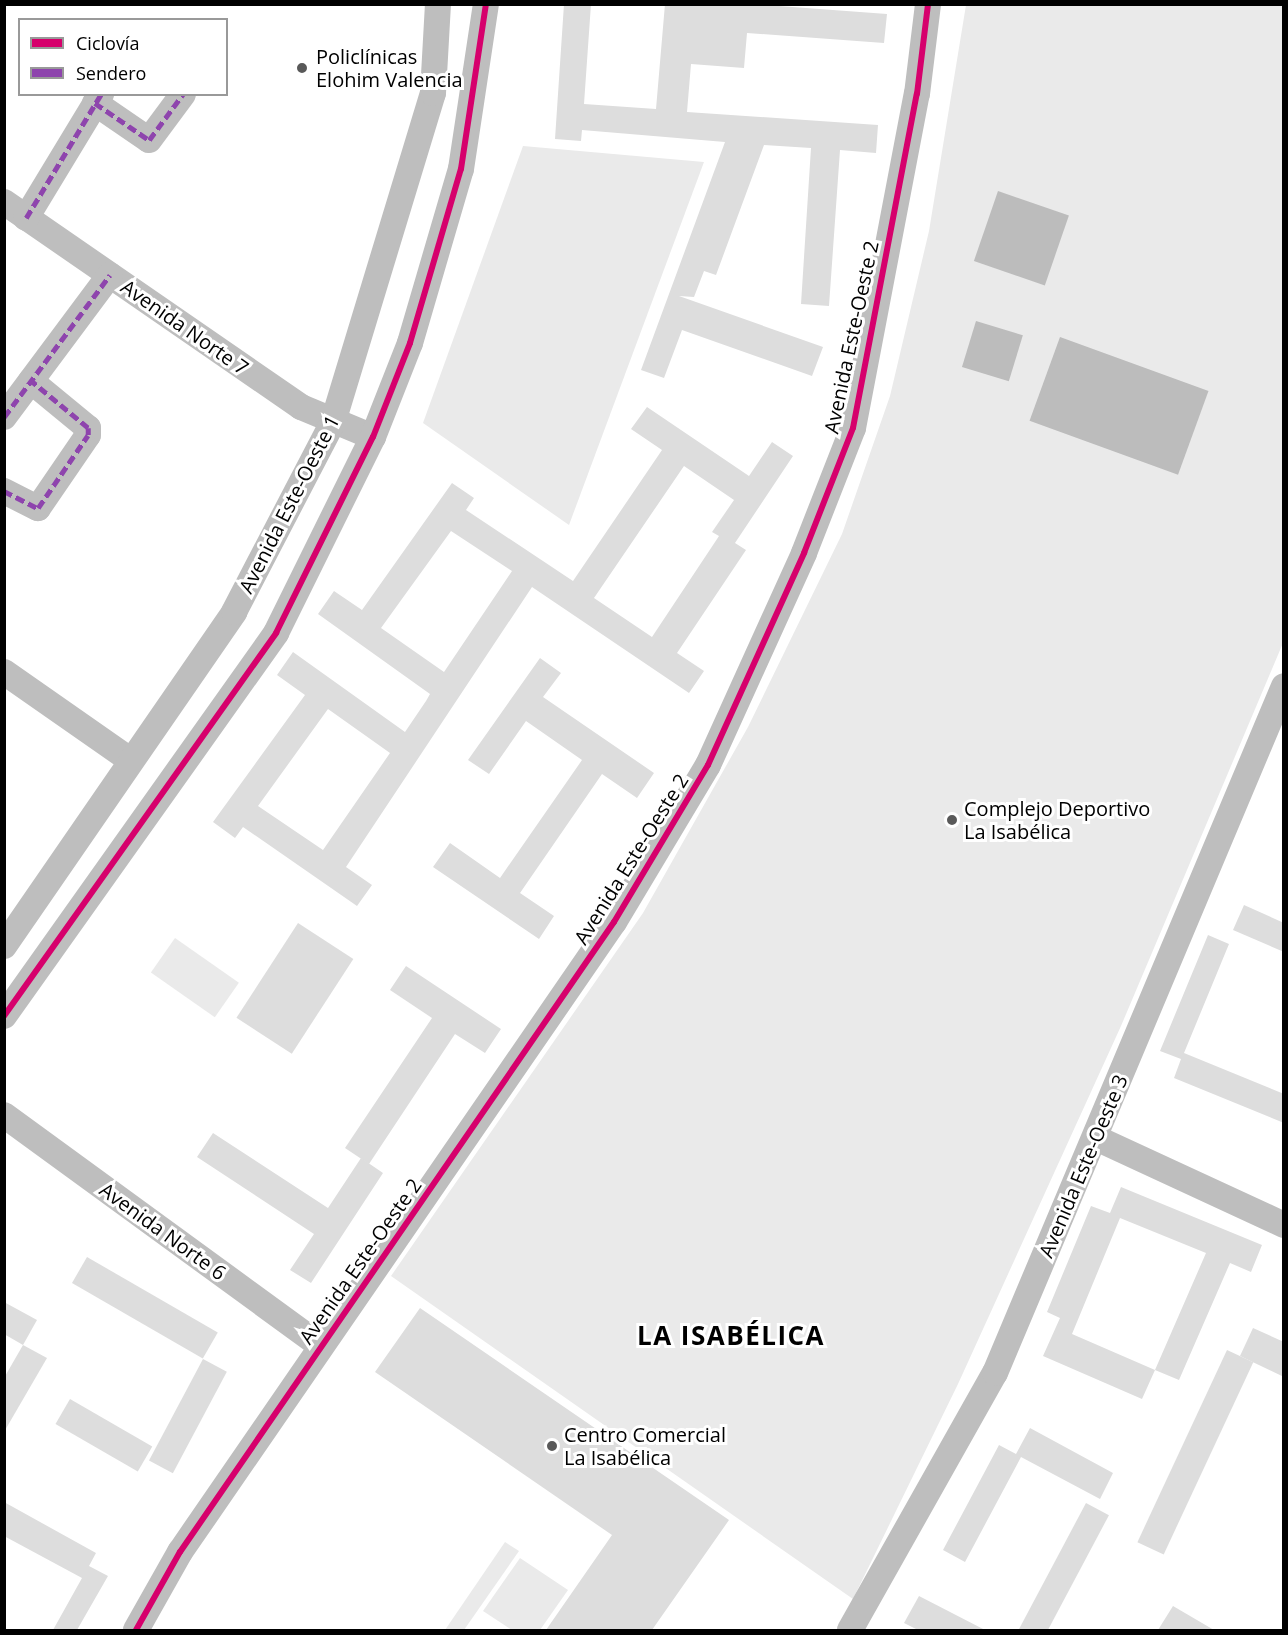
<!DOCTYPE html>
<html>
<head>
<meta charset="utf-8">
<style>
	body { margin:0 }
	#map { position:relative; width:1288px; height:1635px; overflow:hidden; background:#fff; font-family:"Open Sans",sans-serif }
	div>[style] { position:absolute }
	.green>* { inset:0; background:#eaeaea; transform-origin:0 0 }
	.water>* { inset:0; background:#bcbcbc; transform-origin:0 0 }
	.building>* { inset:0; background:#ddd; transform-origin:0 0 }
	.minor>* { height:26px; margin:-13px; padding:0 13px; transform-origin:13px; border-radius:13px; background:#bebebe }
	.quiet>* { height:4.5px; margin-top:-2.25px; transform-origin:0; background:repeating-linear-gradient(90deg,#8e44ad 0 9px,transparent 0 13.5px) }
	.cycleway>* { height:6px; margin:-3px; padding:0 3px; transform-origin:3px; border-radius:3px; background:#d6006c }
	.dots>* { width:16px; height:16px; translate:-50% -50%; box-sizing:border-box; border:3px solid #fff; border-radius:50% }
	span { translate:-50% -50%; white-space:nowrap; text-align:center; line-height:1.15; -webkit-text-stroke:6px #fff; paint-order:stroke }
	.poi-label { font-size:20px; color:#000 }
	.left { translate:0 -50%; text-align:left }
	.street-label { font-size:20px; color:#000 }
	.district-label { font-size:26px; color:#000; font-weight:700; letter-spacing:1.5px }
	.frame { position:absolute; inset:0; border:6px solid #000; pointer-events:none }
	.legend { position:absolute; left:18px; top:18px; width:210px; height:78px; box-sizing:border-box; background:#fff; border:2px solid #999; margin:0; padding:8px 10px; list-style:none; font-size:18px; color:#000 }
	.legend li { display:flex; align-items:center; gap:12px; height:30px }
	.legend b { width:30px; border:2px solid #999 }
</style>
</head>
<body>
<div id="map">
	<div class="green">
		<div style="clip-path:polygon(966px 5px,1283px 5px,1283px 643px,1121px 1026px,958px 1384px,853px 1599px,391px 1276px,643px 913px,748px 727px,842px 534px,890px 396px,929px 231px)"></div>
		<div style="clip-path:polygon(523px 146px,704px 162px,569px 525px,423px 423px)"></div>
		<div style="left:175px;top:938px;width:78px;height:42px;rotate:35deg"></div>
		<div style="clip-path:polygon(505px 1542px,519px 1551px,464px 1630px,445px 1630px)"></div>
		<div style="clip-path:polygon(520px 1558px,568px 1590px,540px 1630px,512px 1630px,483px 1611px)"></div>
	</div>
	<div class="water">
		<div style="left:998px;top:191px;width:75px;height:74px;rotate:19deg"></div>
		<div style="left:976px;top:321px;width:49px;height:48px;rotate:17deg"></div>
		<div style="left:1060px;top:337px;width:158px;height:89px;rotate:20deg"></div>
	</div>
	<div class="building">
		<div style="clip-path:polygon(564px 4px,591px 4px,584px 104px,656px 109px,665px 4px,753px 4px,887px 14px,884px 43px,747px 33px,744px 68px,691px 64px,687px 112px,878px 125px,876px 153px,840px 150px,829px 306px,801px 304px,811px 148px,764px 145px,716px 275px,704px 271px,694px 297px,679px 296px,823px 347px,812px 376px,682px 330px,664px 378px,641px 370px,725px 142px,582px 130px,581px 141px,555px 139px)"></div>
		<div style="clip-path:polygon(evenodd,647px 407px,749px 476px,772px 442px,793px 456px,735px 543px,746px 550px,677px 653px,704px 671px,689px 693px,532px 587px,346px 867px,372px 885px,357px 906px,243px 827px,235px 838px,213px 822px,305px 695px,277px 675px,293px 652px,405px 732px,426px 701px,430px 694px,318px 614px,334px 591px,362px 610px,452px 483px,474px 498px,466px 510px,573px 581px,662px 450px,631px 429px,647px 407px,684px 466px,734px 500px,712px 532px,719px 536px,652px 637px,594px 598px,684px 466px,647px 407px,451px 531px,512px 571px,444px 672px,381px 628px,451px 531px,647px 407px,328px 709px,390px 753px,323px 850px,258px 806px,328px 709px)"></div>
		<div style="clip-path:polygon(540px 658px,561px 673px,543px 697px,654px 773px,637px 798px,602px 774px,520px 893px,554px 916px,539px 939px,433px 867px,450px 843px,500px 878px,582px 760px,526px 721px,489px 774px,468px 760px)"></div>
		<div style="clip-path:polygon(1244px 905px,1284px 923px,1284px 952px,1233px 930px)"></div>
		<div style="left:298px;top:923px;width:66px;height:113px;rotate:33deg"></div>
		<div style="clip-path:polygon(1208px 935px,1229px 944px,1184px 1053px,1284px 1094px,1284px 1123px,1174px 1078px,1181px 1059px,1160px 1051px)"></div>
		<div style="clip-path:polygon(406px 966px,501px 1029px,485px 1053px,455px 1034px,369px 1164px,345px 1148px,432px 1018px,390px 990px)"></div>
		<div style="clip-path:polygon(213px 1133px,328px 1208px,361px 1158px,383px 1173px,311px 1283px,290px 1270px,314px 1234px,197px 1157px)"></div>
		<div style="clip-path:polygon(evenodd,1121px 1187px,1262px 1245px,1251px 1272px,1230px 1263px,1179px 1380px,1155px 1370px,1142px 1399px,1043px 1356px,1060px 1318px,1047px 1312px,1091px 1206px,1110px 1213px,1121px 1187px,1120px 1218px,1206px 1253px,1155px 1370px,1072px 1334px,1120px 1218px)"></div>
		<div style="left:87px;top:1257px;width:151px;height:30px;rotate:30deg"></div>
		<div style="clip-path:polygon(4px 1302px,37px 1320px,23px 1345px,4px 1334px)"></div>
		<div style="clip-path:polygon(420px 1308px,729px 1520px,652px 1630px,546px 1630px,612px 1535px,375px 1372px)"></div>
		<div style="clip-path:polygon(1253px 1328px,1284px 1342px,1284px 1377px,1240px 1356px)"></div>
		<div style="clip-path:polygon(23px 1345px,47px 1358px,4px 1432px,4px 1378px)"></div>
		<div style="left:1227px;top:1350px;width:29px;height:212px;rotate:25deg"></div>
		<div style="left:203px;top:1359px;width:27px;height:115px;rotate:28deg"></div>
		<div style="left:70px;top:1399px;width:95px;height:29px;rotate:30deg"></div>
		<div style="clip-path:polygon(1030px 1428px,1113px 1473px,1100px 1499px,1021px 1457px,965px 1562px,943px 1550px,999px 1445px,1016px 1454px)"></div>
		<div style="clip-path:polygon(4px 1502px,96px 1553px,89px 1566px,108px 1576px,77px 1630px,53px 1630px,82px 1578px,4px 1536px)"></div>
		<div style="left:1086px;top:1503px;width:26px;height:144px;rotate:28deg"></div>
		<div style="clip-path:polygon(919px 1596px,985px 1630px,918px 1630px,904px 1623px)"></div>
		<div style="clip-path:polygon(1173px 1606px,1214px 1630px,1158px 1630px)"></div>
	</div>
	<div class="minor">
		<div style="left:95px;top:103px;width:65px;rotate:34.4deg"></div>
		<div style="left:149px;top:140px;width:57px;rotate:-53.5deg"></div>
		<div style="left:4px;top:202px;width:361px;rotate:34.6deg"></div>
		<div style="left:301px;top:407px;width:78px;rotate:22.6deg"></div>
		<div style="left:26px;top:218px;width:145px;rotate:-58.8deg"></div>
		<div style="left:4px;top:417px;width:177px;rotate:-53.3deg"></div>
		<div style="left:4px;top:491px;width:38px;rotate:27deg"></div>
		<div style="left:38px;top:508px;width:88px;rotate:-55.6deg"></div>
		<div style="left:88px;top:435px;width:7px;rotate:-90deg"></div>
		<div style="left:88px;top:428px;width:74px;rotate:-140.5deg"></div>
		<div style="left:4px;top:672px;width:154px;rotate:34.9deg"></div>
		<div style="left:4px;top:946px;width:406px;rotate:-55.4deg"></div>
		<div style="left:234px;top:612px;width:214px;rotate:-62.5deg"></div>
		<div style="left:333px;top:422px;width:344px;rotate:-73.1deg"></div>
		<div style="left:433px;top:93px;width:89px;rotate:-86.8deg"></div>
		<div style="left:4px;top:1016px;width:470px;rotate:-54.6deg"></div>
		<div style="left:276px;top:633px;width:219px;rotate:-63.7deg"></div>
		<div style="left:373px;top:437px;width:101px;rotate:-68.5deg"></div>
		<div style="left:410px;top:343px;width:181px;rotate:-73.7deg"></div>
		<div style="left:461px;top:169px;width:167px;rotate:-81.4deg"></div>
		<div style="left:4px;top:1115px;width:392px;rotate:36.1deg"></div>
		<div style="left:1096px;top:1138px;width:207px;rotate:24.8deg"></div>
		<div style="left:136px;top:1630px;width:90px;rotate:-60.6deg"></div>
		<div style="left:180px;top:1552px;width:765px;rotate:-55.44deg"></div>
		<div style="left:614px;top:922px;width:183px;rotate:-59.1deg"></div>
		<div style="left:708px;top:765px;width:233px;rotate:-65.6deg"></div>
		<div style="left:804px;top:553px;width:134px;rotate:-68.6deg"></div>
		<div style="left:853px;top:428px;width:340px;rotate:-79.2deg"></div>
		<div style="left:917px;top:94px;width:91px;rotate:-83deg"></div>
		<div style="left:850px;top:1630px;width:295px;rotate:-60.6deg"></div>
		<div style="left:995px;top:1373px;width:745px;rotate:-67.18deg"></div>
	</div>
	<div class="quiet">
		<div style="left:95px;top:103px;width:65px;rotate:34.4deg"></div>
		<div style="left:149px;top:140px;width:57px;rotate:-53.5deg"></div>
		<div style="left:26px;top:218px;width:145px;rotate:-58.8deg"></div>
		<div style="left:4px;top:417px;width:177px;rotate:-53.3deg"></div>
		<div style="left:4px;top:491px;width:38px;rotate:27deg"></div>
		<div style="left:38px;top:508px;width:88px;rotate:-55.6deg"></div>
		<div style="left:88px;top:435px;width:7px;rotate:-90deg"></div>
		<div style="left:88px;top:428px;width:74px;rotate:-140.5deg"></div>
	</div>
	<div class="cycleway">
		<div style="left:4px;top:1016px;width:470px;rotate:-54.6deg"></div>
		<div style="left:276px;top:633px;width:219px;rotate:-63.7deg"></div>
		<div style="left:373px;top:437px;width:101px;rotate:-68.5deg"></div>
		<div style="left:410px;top:343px;width:181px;rotate:-73.7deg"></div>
		<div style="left:461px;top:169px;width:167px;rotate:-81.4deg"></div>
		<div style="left:136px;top:1630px;width:90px;rotate:-60.6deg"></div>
		<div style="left:180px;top:1552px;width:765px;rotate:-55.44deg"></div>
		<div style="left:614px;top:922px;width:183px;rotate:-59.1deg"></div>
		<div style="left:708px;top:765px;width:233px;rotate:-65.6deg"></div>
		<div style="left:804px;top:553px;width:134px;rotate:-68.6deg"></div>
		<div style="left:853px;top:428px;width:340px;rotate:-79.2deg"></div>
		<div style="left:917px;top:94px;width:91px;rotate:-83deg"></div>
	</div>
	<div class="dots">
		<div style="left:302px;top:68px;background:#595959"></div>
		<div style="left:952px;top:820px;background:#595959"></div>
		<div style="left:552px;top:1446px;background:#595959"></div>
	</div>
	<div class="poi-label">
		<span class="left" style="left:316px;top:68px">Policlínicas<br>Elohim Valencia</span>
		<span class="left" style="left:964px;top:820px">Complejo Deportivo<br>La Isabélica</span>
		<span class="left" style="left:564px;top:1446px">Centro Comercial<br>La Isabélica</span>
	</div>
	<div class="street-label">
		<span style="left:185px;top:327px;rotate:35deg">Avenida Norte 7</span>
		<span style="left:851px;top:337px;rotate:-78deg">Avenida Este-Oeste 2</span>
		<span style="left:289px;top:504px;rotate:-63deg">Avenida Este-Oeste 1</span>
		<span style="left:631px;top:859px;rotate:-58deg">Avenida Este-Oeste 2</span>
		<span style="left:1083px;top:1166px;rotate:-67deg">Avenida Este-Oeste 3</span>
		<span style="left:163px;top:1231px;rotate:36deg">Avenida Norte 6</span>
		<span style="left:360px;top:1261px;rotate:-55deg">Avenida Este-Oeste 2</span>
	</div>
	<div class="district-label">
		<span style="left:731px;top:1336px">LA ISABÉLICA</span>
	</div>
	<div class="frame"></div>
	<ul class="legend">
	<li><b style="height:8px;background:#d6006c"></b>Ciclovía</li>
	<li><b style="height:8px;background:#8e44ad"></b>Sendero</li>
	</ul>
</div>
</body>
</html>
